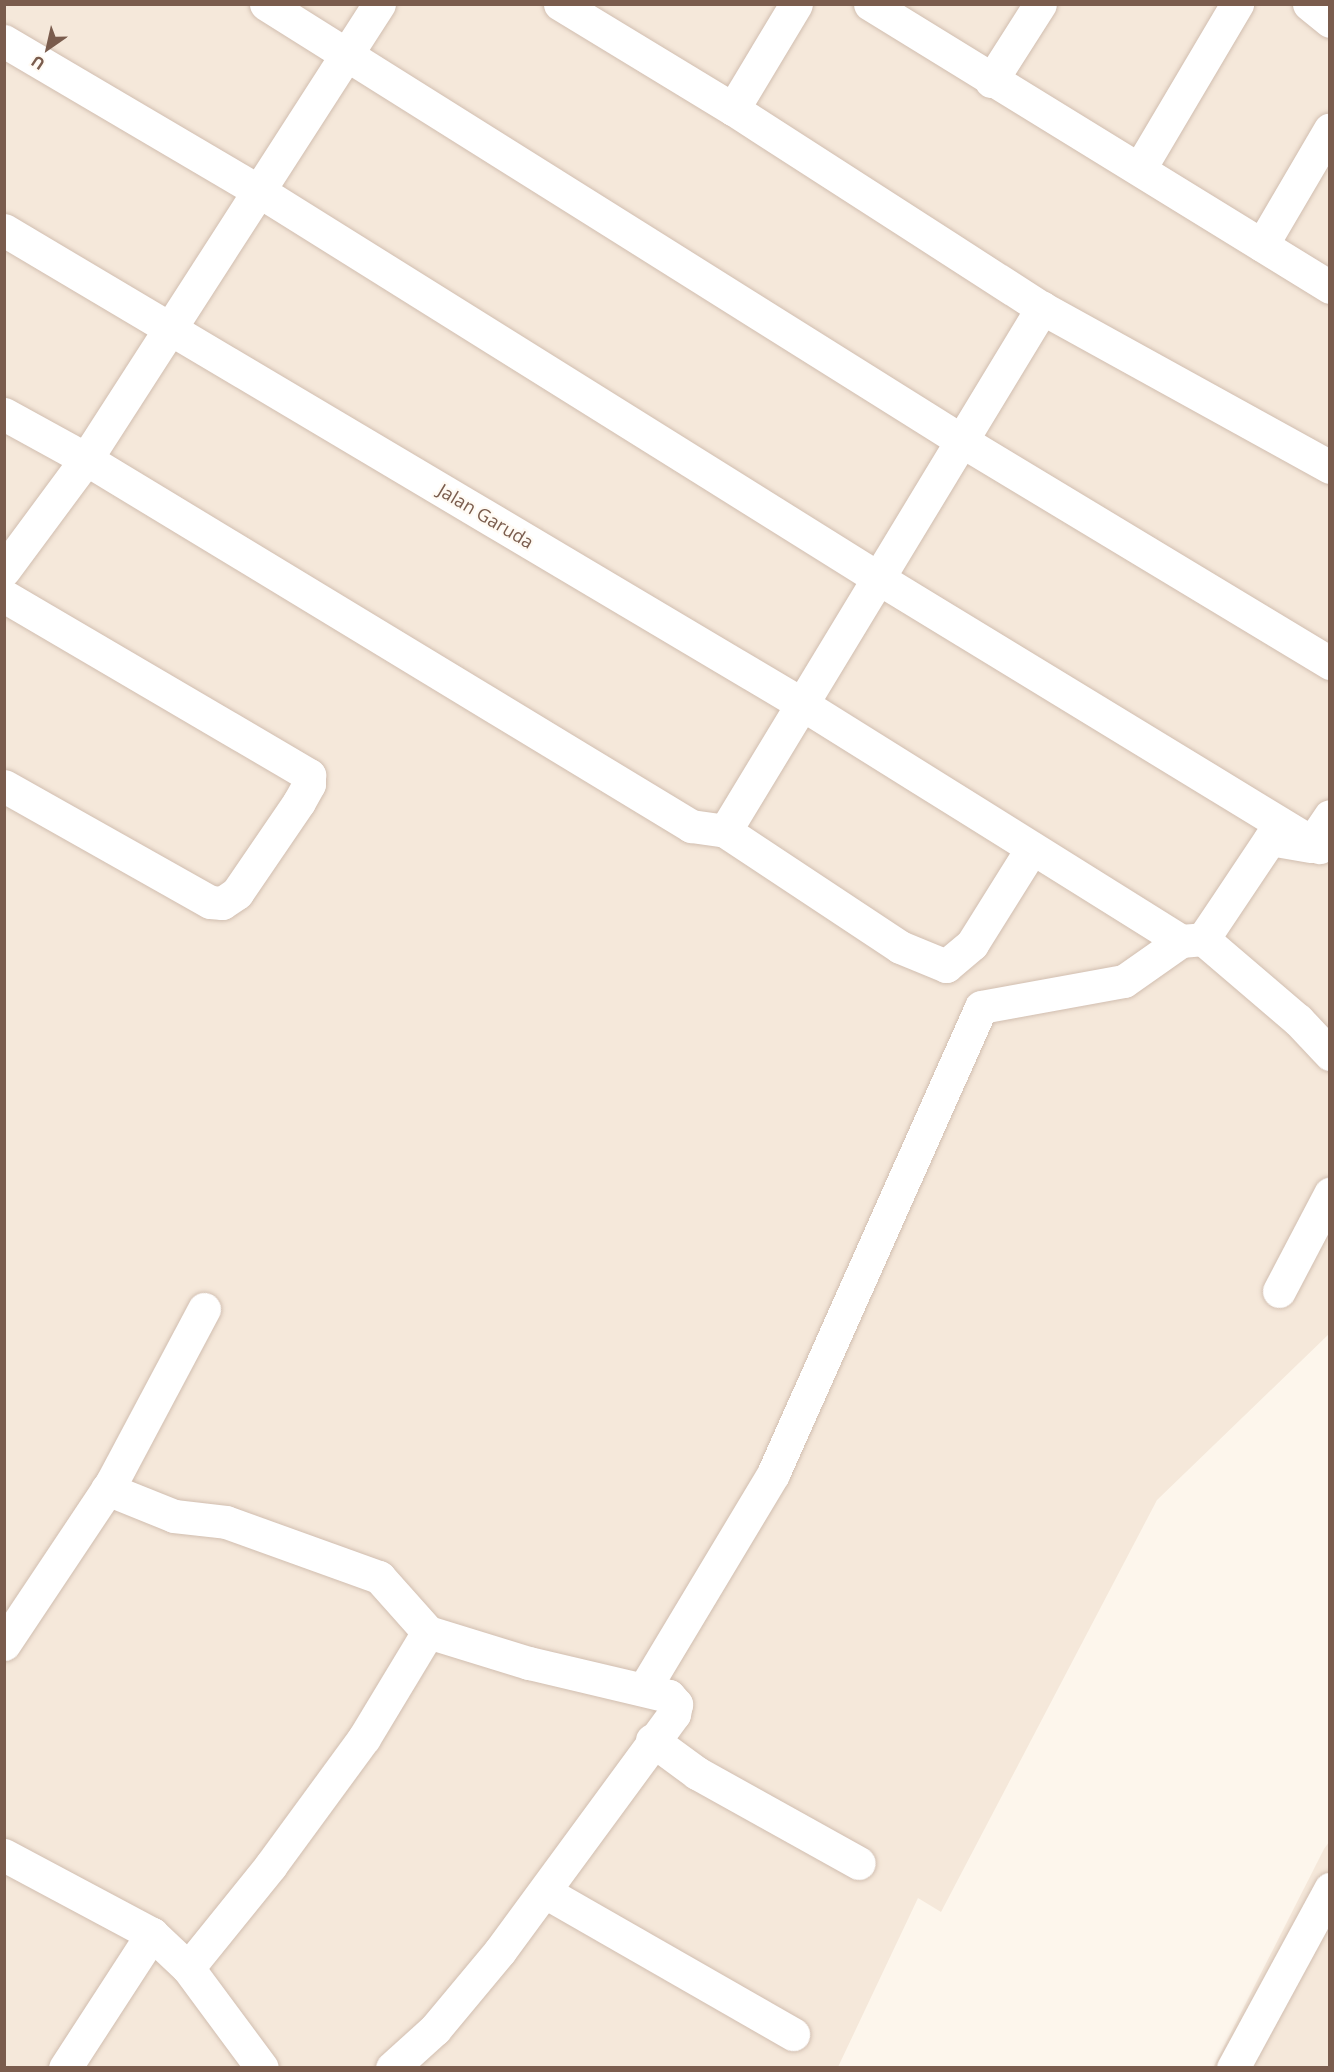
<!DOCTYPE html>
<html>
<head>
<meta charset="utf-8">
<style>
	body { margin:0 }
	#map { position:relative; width:1334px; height:2072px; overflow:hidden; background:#fdf6ec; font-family:"Open Sans",sans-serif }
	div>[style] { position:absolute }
	.residential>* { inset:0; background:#f5e8da }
	.roads { filter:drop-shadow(0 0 2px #d1beb0) drop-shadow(0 0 2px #d1beb0) }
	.street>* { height:33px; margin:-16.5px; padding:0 16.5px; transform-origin:16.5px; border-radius:16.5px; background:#fff }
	span { translate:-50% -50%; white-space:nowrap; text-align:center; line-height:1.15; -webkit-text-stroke:4.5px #fffaf3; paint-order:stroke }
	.street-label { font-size:18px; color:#7a5c4d }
	.frame { position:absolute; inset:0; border:6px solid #7a5c4d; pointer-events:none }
	.north { position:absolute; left:18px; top:18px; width:60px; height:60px; -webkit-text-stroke:4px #fffaf3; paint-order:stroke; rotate:214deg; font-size:16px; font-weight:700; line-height:24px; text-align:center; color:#7a5c4d }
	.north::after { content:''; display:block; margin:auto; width:21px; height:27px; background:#7a5c4d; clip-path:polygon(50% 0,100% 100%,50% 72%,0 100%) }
</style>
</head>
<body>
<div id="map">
	<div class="residential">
		<div style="clip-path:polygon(5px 5px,1329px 5px,1329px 1334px,1157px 1500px,941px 1912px,918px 1898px,838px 2067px,5px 2068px)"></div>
		<div style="clip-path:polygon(1329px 1842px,1329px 2067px,1213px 2068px,1324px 1849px)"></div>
	</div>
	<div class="roads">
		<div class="street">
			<div style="left:266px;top:4px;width:822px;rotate:32.12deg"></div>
			<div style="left:962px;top:441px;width:430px;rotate:31.1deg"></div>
			<div style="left:560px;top:4px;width:202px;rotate:31.3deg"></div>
			<div style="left:733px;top:109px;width:368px;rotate:32.8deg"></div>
			<div style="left:1042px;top:308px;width:329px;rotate:28.9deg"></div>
			<div style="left:870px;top:4px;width:540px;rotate:31.6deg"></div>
			<div style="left:1309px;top:4px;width:27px;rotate:39deg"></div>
			<div style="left:4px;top:41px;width:296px;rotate:30.5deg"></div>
			<div style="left:259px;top:191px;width:730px;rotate:32.01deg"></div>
			<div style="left:878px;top:578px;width:517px;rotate:31.38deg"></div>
			<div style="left:991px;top:81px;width:91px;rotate:-57.5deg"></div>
			<div style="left:733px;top:109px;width:122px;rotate:-59deg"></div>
			<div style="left:1140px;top:168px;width:191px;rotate:-59.4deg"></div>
			<div style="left:4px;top:230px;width:928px;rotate:30.71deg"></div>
			<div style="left:802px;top:704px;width:447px;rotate:32deg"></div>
			<div style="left:1262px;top:245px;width:134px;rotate:-59.6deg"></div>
			<div style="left:4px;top:414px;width:94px;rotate:28.8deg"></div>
			<div style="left:86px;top:459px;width:708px;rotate:31.24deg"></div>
			<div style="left:691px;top:826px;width:34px;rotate:8deg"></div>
			<div style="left:725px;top:831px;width:210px;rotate:33.5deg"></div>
			<div style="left:900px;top:947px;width:50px;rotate:22.4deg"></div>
			<div style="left:946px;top:966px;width:34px;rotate:-40deg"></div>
			<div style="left:972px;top:944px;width:113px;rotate:-58deg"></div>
			<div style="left:4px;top:570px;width:138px;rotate:-53.5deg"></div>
			<div style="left:86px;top:459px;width:541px;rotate:-57.22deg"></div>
			<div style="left:4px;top:596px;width:354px;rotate:30.4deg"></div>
			<div style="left:309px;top:775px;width:9px;rotate:90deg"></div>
			<div style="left:309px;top:784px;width:21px;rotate:119deg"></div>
			<div style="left:299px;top:802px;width:110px;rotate:124.3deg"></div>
			<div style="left:237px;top:893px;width:18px;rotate:146deg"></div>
			<div style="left:222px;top:903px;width:12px;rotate:-175deg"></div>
			<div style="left:210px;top:902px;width:236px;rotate:-150.6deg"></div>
			<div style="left:725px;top:831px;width:612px;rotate:-58.78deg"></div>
			<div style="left:1313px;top:841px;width:30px;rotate:-56deg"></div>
			<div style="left:1203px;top:939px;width:120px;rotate:-56.2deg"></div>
			<div style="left:1270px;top:839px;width:41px;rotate:9.9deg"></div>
			<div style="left:1279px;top:1291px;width:110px;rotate:-62.3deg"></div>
			<div style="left:107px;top:1489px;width:72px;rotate:21.9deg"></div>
			<div style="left:174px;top:1516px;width:52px;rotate:6.6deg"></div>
			<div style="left:226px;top:1522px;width:163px;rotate:19.8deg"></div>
			<div style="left:379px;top:1577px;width:74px;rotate:48.3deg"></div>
			<div style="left:428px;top:1632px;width:106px;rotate:17.1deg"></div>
			<div style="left:529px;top:1663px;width:144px;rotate:13.3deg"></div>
			<div style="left:669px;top:1696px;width:11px;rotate:49deg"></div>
			<div style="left:676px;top:1704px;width:10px;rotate:101deg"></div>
			<div style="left:674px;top:1714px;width:294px;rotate:126.3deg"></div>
			<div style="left:500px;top:1951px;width:102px;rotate:129.8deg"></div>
			<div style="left:435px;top:2029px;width:58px;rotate:137.8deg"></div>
			<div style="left:4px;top:1644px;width:195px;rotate:-56.3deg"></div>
			<div style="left:112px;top:1482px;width:196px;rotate:-62deg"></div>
			<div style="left:644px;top:1689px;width:251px;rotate:-59deg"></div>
			<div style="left:773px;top:1474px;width:511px;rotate:-65.99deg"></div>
			<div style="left:981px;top:1007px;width:145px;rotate:-10.3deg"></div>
			<div style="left:1124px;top:981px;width:70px;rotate:-35.1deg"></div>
			<div style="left:1181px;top:941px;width:22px;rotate:-5deg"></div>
			<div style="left:1203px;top:939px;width:125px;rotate:40.5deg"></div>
			<div style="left:1298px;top:1020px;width:47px;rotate:46.7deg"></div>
			<div style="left:652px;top:1740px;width:56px;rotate:36.3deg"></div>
			<div style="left:697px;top:1773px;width:185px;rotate:29.1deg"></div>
			<div style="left:4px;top:1855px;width:168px;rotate:28.1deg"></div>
			<div style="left:152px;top:1934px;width:50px;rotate:43.4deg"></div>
			<div style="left:188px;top:1968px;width:124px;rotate:53.5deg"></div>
			<div style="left:545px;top:1892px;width:286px;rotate:29.8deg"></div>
			<div style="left:188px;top:1968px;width:132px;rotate:-51.1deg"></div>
			<div style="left:271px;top:1865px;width:157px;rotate:-53.8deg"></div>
			<div style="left:364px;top:1738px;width:124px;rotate:-58.9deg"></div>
			<div style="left:65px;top:2068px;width:160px;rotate:-57deg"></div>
			<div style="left:1233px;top:2068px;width:204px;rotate:-61.5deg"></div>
		</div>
	</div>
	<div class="street-label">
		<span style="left:486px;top:516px;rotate:31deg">Jalan Garuda</span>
	</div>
	<div class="frame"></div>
	<div class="north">U</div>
</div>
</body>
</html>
